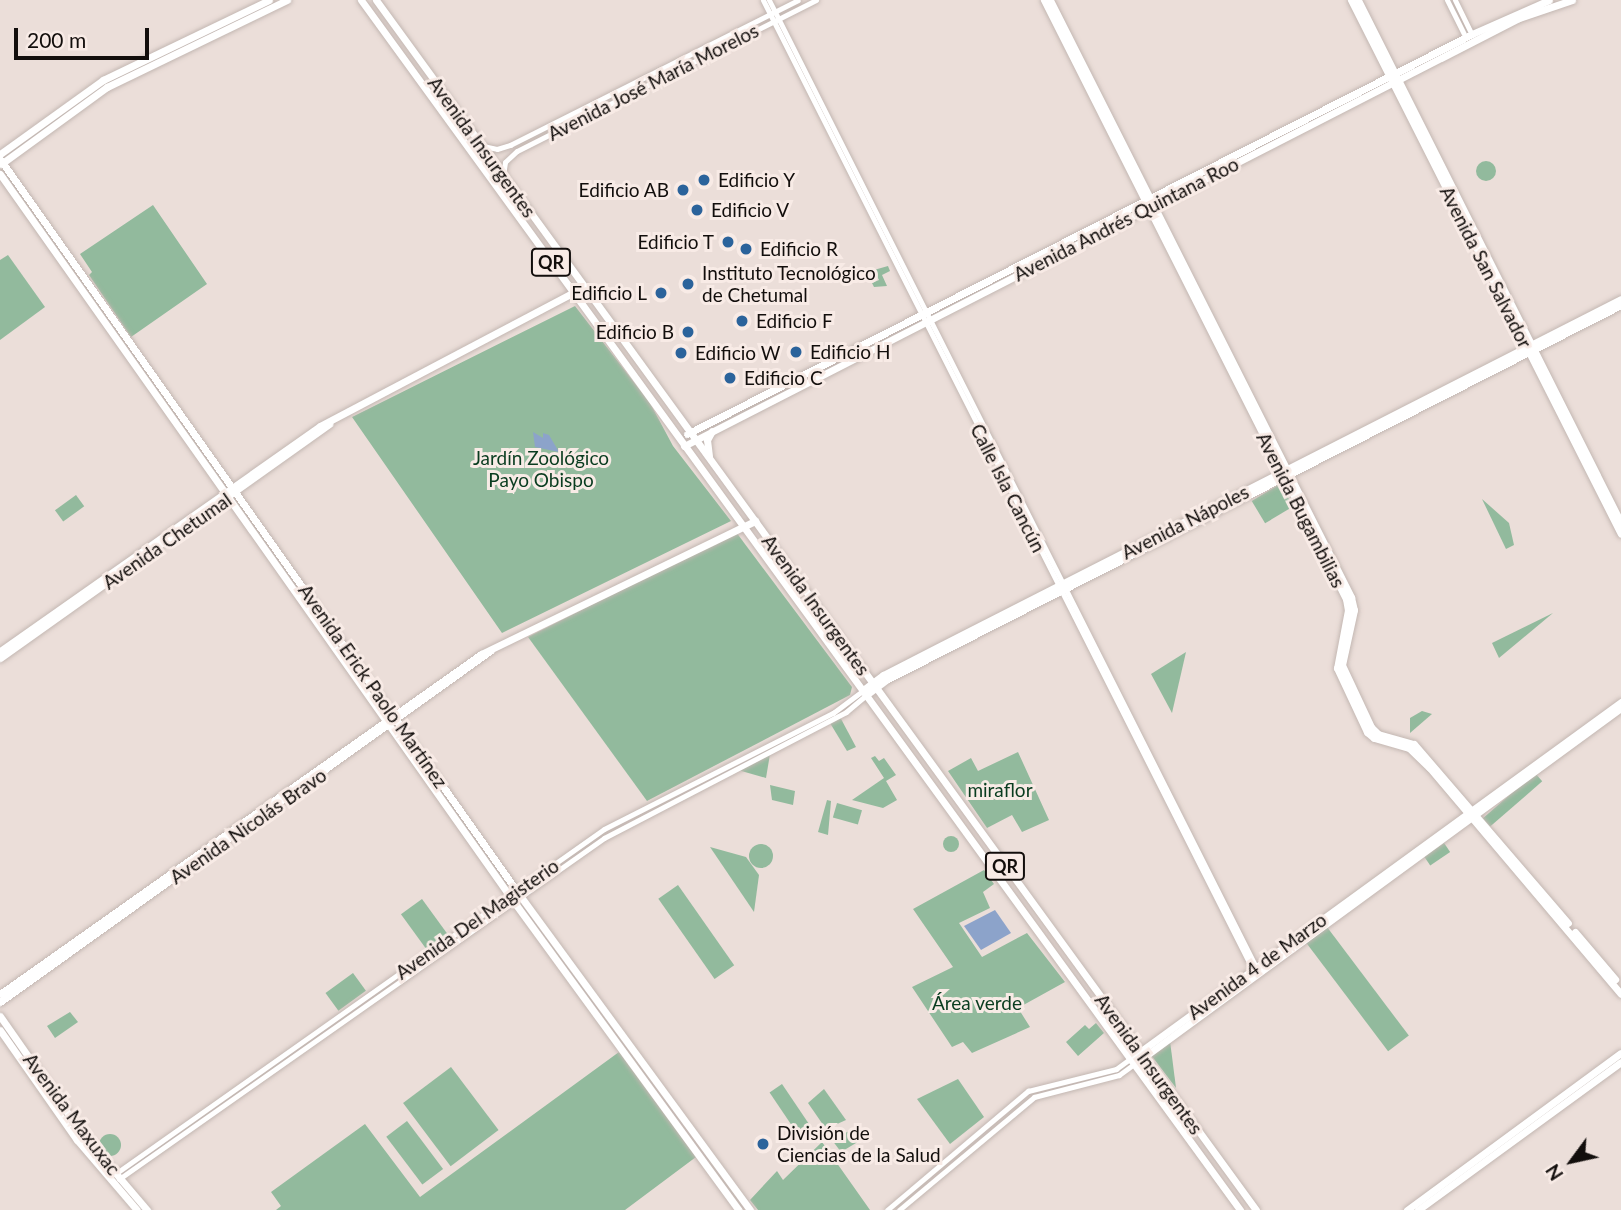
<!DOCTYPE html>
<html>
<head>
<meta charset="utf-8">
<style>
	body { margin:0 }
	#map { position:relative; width:1621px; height:1210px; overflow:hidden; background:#ebded9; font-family:Lato,sans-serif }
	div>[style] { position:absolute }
	.green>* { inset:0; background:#92ba9d; transform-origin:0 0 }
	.round { border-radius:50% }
	.water>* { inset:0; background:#8ca3ca }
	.roads { filter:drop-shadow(0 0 2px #c3b7b2) drop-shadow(0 0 2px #c3b7b2) }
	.minor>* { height:5px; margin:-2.5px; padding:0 2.5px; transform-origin:2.5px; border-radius:2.5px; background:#fff }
	.major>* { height:7px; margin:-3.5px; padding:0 3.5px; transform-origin:3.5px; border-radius:3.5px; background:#fff }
	.dots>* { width:19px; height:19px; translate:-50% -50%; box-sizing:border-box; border:4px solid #f8ebe6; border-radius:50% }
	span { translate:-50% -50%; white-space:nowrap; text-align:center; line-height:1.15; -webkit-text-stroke:6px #f8ebe6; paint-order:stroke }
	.shield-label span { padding:2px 5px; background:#f8ebe6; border:2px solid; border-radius:5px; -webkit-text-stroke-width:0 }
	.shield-label { font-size:18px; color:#120e0c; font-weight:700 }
	.street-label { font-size:19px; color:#120e0c }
	.poi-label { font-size:19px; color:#120e0c }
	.left { translate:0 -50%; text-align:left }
	.right { translate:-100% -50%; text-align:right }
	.park-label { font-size:19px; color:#093c1f }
	.north { position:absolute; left:1537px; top:1126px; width:70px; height:70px; -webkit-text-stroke:5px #f8ebe6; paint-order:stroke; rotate:237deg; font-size:19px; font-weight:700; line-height:28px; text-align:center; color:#120e0c }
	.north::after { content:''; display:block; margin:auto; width:24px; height:32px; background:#120e0c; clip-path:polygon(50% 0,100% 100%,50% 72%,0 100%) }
	.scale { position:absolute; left:14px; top:28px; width:135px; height:32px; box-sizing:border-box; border:4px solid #120e0c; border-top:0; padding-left:9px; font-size:21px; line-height:24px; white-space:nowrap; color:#120e0c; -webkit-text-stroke:5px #f8ebe6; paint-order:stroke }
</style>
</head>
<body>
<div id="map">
	<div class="green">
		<div class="round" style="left:1476px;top:161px;width:20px;height:20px"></div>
		<div style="clip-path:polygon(153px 205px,207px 284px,131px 337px,89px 275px,92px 272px,80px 254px)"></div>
		<div style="clip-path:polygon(8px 255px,45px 307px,0 340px,0 260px)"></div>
		<div style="clip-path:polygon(888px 266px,890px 271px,882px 275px,887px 286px,874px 287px,872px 283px,879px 280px,874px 270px)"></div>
		<div style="clip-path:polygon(575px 306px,650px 403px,673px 446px,731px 521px,502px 633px,352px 417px)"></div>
		<div style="left:1280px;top:484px;width:26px;height:33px;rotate:59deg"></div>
		<div style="left:76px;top:495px;width:14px;height:26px;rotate:54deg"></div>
		<div style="clip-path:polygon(1482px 499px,1509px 523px,1514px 545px,1506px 549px)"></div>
		<div style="clip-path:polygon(736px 532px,852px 687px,850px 695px,647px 801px,528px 637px)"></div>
		<div style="clip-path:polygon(1553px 613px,1499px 658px,1492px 643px)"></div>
		<div style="clip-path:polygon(1186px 652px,1172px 713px,1151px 674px)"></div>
		<div style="clip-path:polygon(1422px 711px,1432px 714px,1410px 733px,1410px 718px)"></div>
		<div style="clip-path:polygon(840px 717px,856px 747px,847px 751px,830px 723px)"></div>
		<div style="clip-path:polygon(1018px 752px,1049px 820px,1022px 832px,1012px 815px,987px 828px,948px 771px,971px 758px,978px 771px)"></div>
		<div style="clip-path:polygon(770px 754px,766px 778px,738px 770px)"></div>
		<div style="clip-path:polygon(875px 756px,879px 761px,884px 758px,896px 775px,886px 781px,897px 800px,883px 808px,852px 800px,884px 778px,871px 758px)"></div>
		<div style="left:1535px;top:773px;width:11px;height:69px;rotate:49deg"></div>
		<div style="clip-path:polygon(770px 785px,795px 791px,793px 805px,772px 800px)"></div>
		<div style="clip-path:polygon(827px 800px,831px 801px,828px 835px,818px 832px)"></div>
		<div style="left:837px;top:803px;width:26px;height:15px;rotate:16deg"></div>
		<div class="round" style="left:943px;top:836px;width:16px;height:16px"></div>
		<div style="left:1444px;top:843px;width:11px;height:24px;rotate:56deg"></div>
		<div class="round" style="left:749px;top:844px;width:24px;height:24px"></div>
		<div style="clip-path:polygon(710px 847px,746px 857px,759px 875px,754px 912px)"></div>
		<div style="clip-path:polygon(984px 870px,994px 884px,983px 892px,990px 908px,959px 923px,982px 957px,1027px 933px,1065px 982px,1018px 1008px,1030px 1027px,972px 1053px,963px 1042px,952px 1047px,912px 987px,953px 967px,913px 909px)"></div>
		<div style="left:678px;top:885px;width:98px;height:24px;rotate:55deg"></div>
		<div style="left:422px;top:899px;width:43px;height:26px;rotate:54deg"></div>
		<div style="left:1327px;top:927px;width:136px;height:26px;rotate:53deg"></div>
		<div style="left:353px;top:973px;width:22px;height:34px;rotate:54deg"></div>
		<div style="clip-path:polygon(70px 1012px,78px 1022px,55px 1038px,47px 1026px)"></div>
		<div style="clip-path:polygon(1096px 1023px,1104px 1033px,1078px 1056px,1066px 1042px,1085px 1025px,1089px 1029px)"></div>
		<div style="clip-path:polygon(1170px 1041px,1176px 1088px,1151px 1055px)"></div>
		<div style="clip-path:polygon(619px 1052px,696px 1157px,625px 1210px,276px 1210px,281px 1206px,271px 1192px,365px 1124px,420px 1197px)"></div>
		<div style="left:451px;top:1067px;width:79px;height:60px;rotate:53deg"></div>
		<div style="clip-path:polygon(958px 1079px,984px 1117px,950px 1144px,917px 1099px)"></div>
		<div style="left:782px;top:1084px;width:60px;height:15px;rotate:56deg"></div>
		<div style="clip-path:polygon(824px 1089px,846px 1120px,826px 1129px,808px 1103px)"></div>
		<div style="left:407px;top:1121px;width:60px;height:26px;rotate:53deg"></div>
		<div style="clip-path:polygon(853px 1129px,861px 1140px,841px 1152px,832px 1140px)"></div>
		<div class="round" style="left:99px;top:1134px;width:22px;height:22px"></div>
		<div style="clip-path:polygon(822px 1142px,870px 1210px,758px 1210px,750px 1200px,777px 1171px,783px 1180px)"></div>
	</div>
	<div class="water">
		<div style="clip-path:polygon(533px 432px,543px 438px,543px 433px,549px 435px,559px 452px,535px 447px)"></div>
		<div style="clip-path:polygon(995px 910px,1011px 933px,981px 950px,964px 926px)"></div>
	</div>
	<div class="roads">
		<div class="minor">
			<div style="left:763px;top:0;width:1089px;rotate:63.2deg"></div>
			<div style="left:769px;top:0;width:1085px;rotate:63.27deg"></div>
			<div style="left:1447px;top:0;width:42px;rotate:63.4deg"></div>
			<div style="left:1455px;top:0;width:39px;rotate:64deg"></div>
			<div style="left:483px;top:146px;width:14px;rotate:12deg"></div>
			<div style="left:497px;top:149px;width:14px;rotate:-17deg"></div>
			<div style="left:510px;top:145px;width:322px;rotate:-26.7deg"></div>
			<div style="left:503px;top:175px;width:13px;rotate:-81deg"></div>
			<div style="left:505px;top:162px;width:16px;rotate:-43deg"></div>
			<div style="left:517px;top:151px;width:335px;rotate:-26.8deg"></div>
			<div style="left:115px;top:1174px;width:598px;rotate:-35.2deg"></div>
			<div style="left:604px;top:829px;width:257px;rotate:-26.9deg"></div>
			<div style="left:833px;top:713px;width:38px;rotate:-37deg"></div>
			<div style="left:119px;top:1179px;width:593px;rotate:-35.11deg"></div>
			<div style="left:604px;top:838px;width:273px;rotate:-27.5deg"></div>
			<div style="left:846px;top:712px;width:26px;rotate:-40deg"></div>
			<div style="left:887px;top:1210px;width:185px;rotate:-40.2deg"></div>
			<div style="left:1028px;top:1091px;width:91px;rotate:-14deg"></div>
			<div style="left:1116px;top:1069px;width:17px;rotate:-36deg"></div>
			<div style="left:899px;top:1210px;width:176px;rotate:-39.9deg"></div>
			<div style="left:1034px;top:1097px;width:88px;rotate:-14.5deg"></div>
			<div style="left:1119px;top:1075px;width:19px;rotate:-36deg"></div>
		</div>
		<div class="major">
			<div style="left:361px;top:0;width:1496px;rotate:54deg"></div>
			<div style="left:376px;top:0;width:1496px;rotate:53.97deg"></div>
			<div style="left:1044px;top:0;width:671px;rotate:63.24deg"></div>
			<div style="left:1346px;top:599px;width:11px;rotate:80deg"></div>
			<div style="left:1348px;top:610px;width:59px;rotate:100.7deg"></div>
			<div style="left:1337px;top:668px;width:71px;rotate:64.9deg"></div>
			<div style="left:1367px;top:732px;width:9px;rotate:41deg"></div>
			<div style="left:1374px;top:738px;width:36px;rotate:16deg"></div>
			<div style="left:1409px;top:748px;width:28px;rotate:44deg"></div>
			<div style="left:1429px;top:767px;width:297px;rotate:49.8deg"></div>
			<div style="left:1050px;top:0;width:669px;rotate:63.24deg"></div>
			<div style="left:1351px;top:597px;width:13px;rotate:77deg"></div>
			<div style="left:1354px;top:610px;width:56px;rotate:102.3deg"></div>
			<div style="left:1342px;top:665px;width:68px;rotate:64.9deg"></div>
			<div style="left:1371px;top:727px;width:10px;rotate:45deg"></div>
			<div style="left:1378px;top:734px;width:37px;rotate:16deg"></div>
			<div style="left:1414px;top:744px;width:236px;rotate:49.3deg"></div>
			<div style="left:1351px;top:0;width:598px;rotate:63.18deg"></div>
			<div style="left:1358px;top:0;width:585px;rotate:63.3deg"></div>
			<div style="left:0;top:154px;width:127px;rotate:-35.7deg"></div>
			<div style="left:103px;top:80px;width:184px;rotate:-25.7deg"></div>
			<div style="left:0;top:159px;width:903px;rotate:54.78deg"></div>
			<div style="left:521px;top:897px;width:388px;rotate:53.8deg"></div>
			<div style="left:1px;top:164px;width:131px;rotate:-36deg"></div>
			<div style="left:107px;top:87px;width:200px;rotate:-25.8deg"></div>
			<div style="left:0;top:174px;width:891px;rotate:54.78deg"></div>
			<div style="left:514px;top:902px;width:381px;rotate:53.9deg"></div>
			<div style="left:687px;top:434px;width:881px;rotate:-27deg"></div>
			<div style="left:1472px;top:34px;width:84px;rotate:-23.8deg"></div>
			<div style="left:684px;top:446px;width:938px;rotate:-27.14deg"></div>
			<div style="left:1519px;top:18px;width:56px;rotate:-18.8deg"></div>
			<div style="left:709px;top:456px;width:16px;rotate:-97deg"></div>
			<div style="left:707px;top:440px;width:10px;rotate:-61deg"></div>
			<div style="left:0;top:651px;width:391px;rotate:-35.1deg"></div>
			<div style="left:320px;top:426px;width:298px;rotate:-27.8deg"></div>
			<div style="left:0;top:658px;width:404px;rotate:-35.4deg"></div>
			<div style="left:863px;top:690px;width:25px;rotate:-37deg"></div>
			<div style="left:883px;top:675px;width:828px;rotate:-27deg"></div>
			<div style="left:866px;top:695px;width:25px;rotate:-37deg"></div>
			<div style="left:886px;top:680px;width:825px;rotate:-27.03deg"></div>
			<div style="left:1575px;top:932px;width:62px;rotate:49.6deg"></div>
			<div style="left:0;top:994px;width:589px;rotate:-35.25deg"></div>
			<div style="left:481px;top:654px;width:305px;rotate:-25.9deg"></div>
			<div style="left:0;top:1002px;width:603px;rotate:-35.62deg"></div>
			<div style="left:0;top:1016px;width:145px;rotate:55.1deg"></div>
			<div style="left:83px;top:1135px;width:99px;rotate:49.5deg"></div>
			<div style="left:0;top:1030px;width:134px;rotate:55deg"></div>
			<div style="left:77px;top:1140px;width:92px;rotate:49.4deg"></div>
			<div style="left:1130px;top:1059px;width:607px;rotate:-36.02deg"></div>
			<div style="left:1140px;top:1060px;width:596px;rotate:-36.2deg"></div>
			<div style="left:1407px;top:1210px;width:265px;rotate:-36.3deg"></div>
			<div style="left:1418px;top:1210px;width:251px;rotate:-36.1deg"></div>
		</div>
	</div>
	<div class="dots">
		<div style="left:704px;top:180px;background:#2b639b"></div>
		<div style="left:683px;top:190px;background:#2b639b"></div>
		<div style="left:697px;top:210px;background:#2b639b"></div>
		<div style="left:728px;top:242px;background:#2b639b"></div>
		<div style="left:746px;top:249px;background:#2b639b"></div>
		<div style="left:688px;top:284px;background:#2b639b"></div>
		<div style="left:661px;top:293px;background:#2b639b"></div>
		<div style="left:742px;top:321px;background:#2b639b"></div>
		<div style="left:688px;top:332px;background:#2b639b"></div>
		<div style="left:796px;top:352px;background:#2b639b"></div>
		<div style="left:681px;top:353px;background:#2b639b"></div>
		<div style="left:730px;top:378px;background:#2b639b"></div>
		<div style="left:763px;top:1144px;background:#2b639b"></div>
	</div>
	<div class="shield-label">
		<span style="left:551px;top:262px">QR</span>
		<span style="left:1005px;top:866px">QR</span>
	</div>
	<div class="street-label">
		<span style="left:653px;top:82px;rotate:-27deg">Avenida José María Morelos</span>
		<span style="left:482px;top:147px;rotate:54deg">Avenida Insurgentes</span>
		<span style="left:1126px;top:219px;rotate:-27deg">Avenida Andrés Quintana Roo</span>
		<span style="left:1486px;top:267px;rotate:63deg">Avenida San Salvador</span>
		<span style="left:1008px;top:488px;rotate:63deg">Calle Isla Cancún</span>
		<span style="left:1301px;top:510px;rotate:63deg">Avenida Bugambilias</span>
		<span style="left:1185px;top:522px;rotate:-27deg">Avenida Nápoles</span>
		<span style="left:167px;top:541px;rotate:-35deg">Avenida Chetumal</span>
		<span style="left:816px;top:605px;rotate:54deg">Avenida Insurgentes</span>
		<span style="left:373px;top:686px;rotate:55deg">Avenida Erick Paolo Martínez</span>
		<span style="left:248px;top:826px;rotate:-35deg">Avenida Nicolás Bravo</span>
		<span style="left:477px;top:919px;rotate:-35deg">Avenida Del Magisterio</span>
		<span style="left:1257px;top:966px;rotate:-36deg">Avenida 4 de Marzo</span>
		<span style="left:1149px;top:1064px;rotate:54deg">Avenida Insurgentes</span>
		<span style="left:72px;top:1114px;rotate:53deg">Avenida Maxuxac</span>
	</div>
	<div class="poi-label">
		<span class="left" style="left:718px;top:180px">Edificio Y</span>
		<span class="right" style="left:669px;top:190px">Edificio AB</span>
		<span class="left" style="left:711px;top:210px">Edificio V</span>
		<span class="right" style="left:714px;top:242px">Edificio T</span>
		<span class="left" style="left:760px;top:249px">Edificio R</span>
		<span class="left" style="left:702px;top:284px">Instituto Tecnológico<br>de Chetumal</span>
		<span class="right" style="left:647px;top:293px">Edificio L</span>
		<span class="left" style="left:756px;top:321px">Edificio F</span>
		<span class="right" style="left:674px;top:332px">Edificio B</span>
		<span class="left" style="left:810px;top:352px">Edificio H</span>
		<span class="left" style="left:695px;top:353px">Edificio W</span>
		<span class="left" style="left:744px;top:378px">Edificio C</span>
		<span class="left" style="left:777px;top:1144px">División de<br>Ciencias de la Salud</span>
	</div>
	<div class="park-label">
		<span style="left:541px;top:469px">Jardín Zoológico<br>Payo Obispo</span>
		<span style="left:1000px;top:790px">miraflor</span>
		<span style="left:977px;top:1003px">Área verde</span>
	</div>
	<div class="north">N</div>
	<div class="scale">200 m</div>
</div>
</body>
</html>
